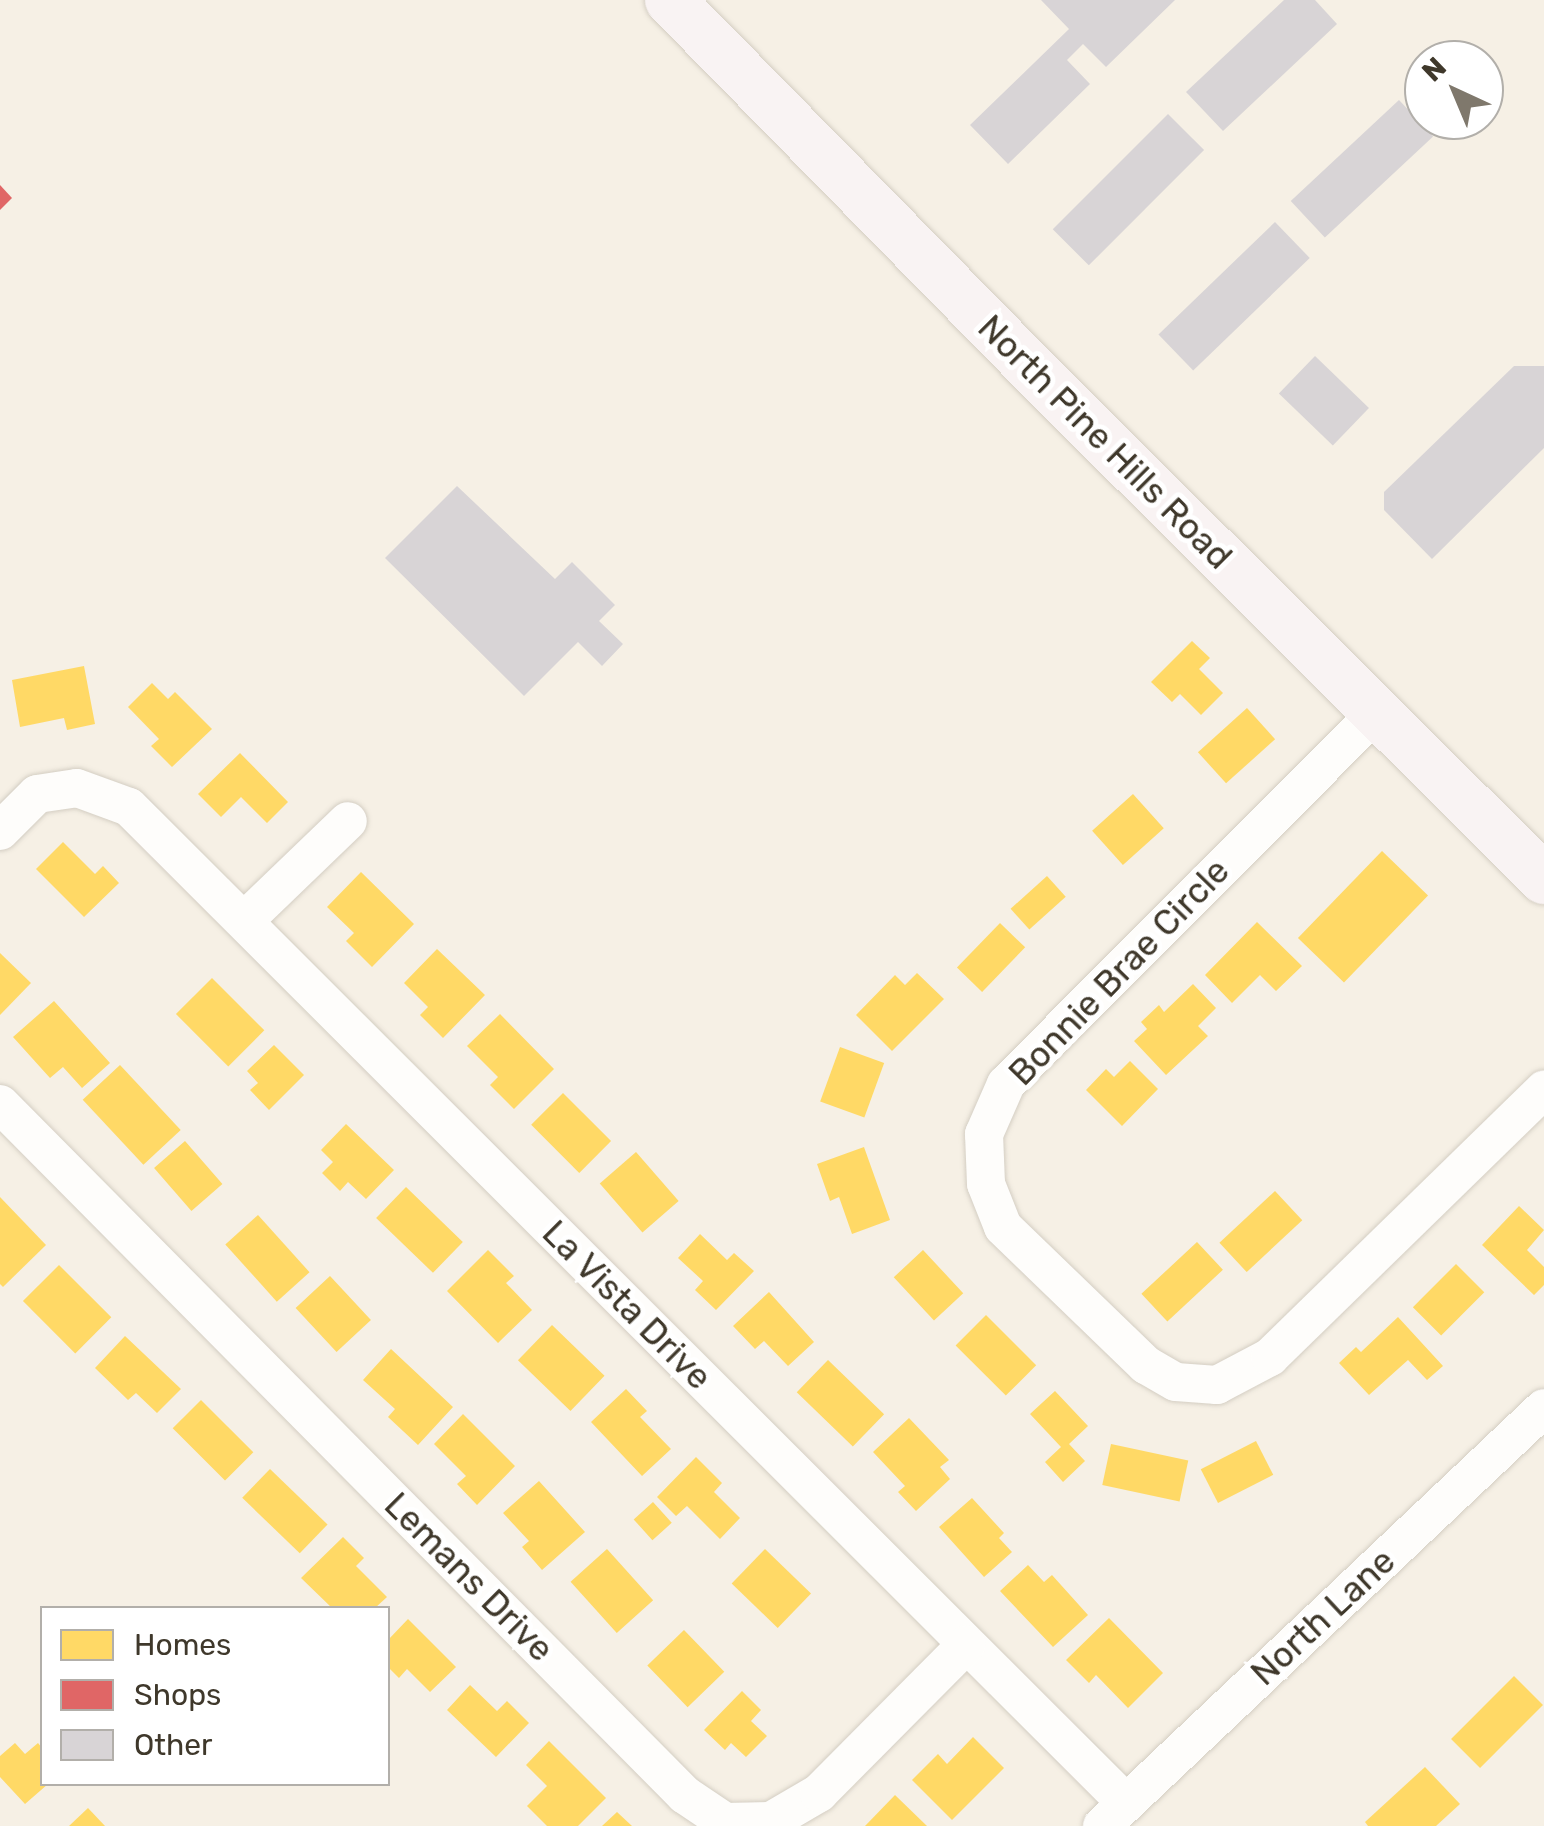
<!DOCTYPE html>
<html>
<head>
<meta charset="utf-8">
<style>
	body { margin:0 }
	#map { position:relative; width:1544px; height:1826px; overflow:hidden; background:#f6f0e5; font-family:Rubik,sans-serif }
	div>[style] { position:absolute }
	.homes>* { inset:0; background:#ffd966; transform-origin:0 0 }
	.shops>* { inset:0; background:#e06666 }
	.building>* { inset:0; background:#d8d4d6; transform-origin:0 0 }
	.roads { filter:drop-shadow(0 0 2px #d4cec3) drop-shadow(0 0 2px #d4cec3) }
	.minor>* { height:38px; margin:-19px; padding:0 19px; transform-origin:19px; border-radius:19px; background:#fefdfb }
	.major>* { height:50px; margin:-25px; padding:0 25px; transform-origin:25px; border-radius:25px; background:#f9f3f3 }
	span { translate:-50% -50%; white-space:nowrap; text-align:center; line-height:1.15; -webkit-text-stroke:10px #fff; paint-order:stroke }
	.street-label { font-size:35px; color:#3f382b }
	.legend { position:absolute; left:40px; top:1606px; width:350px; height:180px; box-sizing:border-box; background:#fff; border:2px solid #b2afaa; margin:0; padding:12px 18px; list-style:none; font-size:30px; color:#3f382b }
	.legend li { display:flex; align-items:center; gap:20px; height:50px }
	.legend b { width:50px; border:2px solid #b2afaa }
	.north { position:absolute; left:1404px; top:40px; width:100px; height:100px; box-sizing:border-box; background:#fff; border:2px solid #b2afaa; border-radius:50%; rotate:316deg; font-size:28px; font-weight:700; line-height:40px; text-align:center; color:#3f382b }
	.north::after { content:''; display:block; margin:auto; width:35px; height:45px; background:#7f786c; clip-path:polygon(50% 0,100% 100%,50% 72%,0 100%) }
</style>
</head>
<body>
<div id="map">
	<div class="homes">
		<div style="clip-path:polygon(1192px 641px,1210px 658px,1199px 669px,1223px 693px,1201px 715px,1180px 694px,1172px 702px,1151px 682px)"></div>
		<div style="clip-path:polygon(84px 666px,95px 724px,67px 730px,64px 718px,20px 727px,12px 680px)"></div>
		<div style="clip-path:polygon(152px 683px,168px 699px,175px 692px,212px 729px,172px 767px,151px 746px,159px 739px,128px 707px)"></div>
		<div style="left:1247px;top:708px;width:42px;height:66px;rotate:48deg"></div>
		<div style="clip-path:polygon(240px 753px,288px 802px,267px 823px,241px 797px,221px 817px,198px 794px)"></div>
		<div style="left:1133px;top:794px;width:46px;height:55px;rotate:48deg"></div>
		<div style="clip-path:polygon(63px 842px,95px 874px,103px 866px,119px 883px,84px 917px,36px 869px)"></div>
		<div style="left:1382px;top:851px;width:64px;height:121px;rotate:44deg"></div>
		<div style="clip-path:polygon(361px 872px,414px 924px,372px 967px,346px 941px,354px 933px,327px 907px)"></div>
		<div style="left:1047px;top:876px;width:28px;height:49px;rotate:48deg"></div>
		<div style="clip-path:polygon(1257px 922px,1302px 966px,1276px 991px,1260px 975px,1232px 1003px,1205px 975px)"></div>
		<div style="left:1000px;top:923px;width:35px;height:62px;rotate:44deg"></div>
		<div style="clip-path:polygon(437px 949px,485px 995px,443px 1038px,420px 1015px,428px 1007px,404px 983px)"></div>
		<div style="clip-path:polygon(0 953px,31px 983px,0 1015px)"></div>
		<div style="clip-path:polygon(917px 973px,944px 999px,892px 1051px,856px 1015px,895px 975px,905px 985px)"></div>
		<div style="left:212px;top:978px;width:74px;height:51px;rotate:45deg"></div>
		<div style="clip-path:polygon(1193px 984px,1216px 1008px,1198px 1026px,1208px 1036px,1166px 1075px,1134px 1041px,1147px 1029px,1141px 1022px,1159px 1005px,1164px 1012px)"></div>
		<div style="clip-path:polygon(54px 1001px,110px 1063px,82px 1088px,63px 1067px,50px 1078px,13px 1037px)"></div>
		<div style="clip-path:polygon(500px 1014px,554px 1069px,514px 1109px,490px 1085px,498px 1077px,467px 1046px)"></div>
		<div style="clip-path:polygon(274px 1045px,304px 1075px,269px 1110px,250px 1090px,258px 1083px,247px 1071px)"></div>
		<div style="left:840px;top:1047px;width:47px;height:58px;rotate:20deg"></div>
		<div style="clip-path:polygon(1130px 1061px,1158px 1089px,1122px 1126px,1086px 1090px,1106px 1069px,1114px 1077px)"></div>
		<div style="left:120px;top:1065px;width:89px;height:51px;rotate:47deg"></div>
		<div style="left:563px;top:1093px;width:68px;height:45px;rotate:45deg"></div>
		<div style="clip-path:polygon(346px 1124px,394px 1170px,366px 1199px,348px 1182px,340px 1191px,322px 1173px,333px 1162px,321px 1150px)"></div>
		<div style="left:185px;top:1141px;width:57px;height:41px;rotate:49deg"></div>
		<div style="clip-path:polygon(864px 1147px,890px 1220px,852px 1234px,839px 1197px,830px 1201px,817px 1164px)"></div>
		<div style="left:636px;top:1152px;width:65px;height:48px;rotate:49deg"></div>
		<div style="left:406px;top:1187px;width:79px;height:43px;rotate:44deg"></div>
		<div style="left:1275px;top:1191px;width:40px;height:76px;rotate:47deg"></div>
		<div style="clip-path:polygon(0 1197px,46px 1245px,3px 1287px,0 1284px)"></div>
		<div style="clip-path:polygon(1519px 1206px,1544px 1230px,1527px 1250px,1544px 1267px,1544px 1285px,1534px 1295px,1482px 1245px)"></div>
		<div style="left:258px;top:1215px;width:77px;height:44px;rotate:48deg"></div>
		<div style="clip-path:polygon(700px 1234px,727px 1260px,734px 1253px,754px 1271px,716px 1310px,695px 1290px,703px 1281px,678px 1258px)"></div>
		<div style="left:1197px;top:1242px;width:38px;height:76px;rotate:47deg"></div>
		<div style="clip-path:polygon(488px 1250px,514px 1276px,506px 1283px,532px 1310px,498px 1343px,447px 1291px)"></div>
		<div style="left:923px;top:1250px;width:59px;height:40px;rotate:47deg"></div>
		<div style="left:1456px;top:1264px;width:40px;height:61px;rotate:45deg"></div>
		<div style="left:59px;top:1265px;width:74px;height:51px;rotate:45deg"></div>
		<div style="left:330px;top:1276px;width:60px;height:47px;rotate:47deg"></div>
		<div style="clip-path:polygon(769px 1292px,814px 1342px,788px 1366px,764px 1341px,755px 1349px,733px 1326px)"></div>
		<div style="left:986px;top:1315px;width:71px;height:43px;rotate:45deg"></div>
		<div style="clip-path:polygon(1398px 1317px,1443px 1366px,1427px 1380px,1408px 1360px,1369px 1395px,1339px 1363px,1356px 1347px,1361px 1352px)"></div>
		<div style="left:552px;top:1325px;width:73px;height:49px;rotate:44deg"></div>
		<div style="clip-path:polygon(125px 1336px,181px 1389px,157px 1413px,136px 1393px,128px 1400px,95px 1368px)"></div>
		<div style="clip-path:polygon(391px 1349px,453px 1407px,418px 1445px,388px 1417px,395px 1409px,363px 1380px)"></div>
		<div style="left:828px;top:1360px;width:78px;height:45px;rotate:44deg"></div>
		<div style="clip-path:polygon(626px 1389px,647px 1411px,640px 1417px,671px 1449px,642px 1476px,591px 1422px)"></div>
		<div style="clip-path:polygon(1055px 1391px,1088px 1426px,1069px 1444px,1085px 1461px,1063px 1482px,1045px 1462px,1061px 1447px,1030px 1414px)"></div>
		<div style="left:201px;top:1400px;width:74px;height:40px;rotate:45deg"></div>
		<div style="clip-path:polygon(463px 1414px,515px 1466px,477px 1505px,457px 1484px,466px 1476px,434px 1444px)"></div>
		<div style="clip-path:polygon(909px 1418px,949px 1460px,940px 1467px,950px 1479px,916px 1511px,898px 1492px,905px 1486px,873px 1452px)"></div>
		<div style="left:1256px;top:1441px;width:38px;height:62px;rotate:63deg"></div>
		<div style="left:1111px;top:1444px;width:79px;height:42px;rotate:12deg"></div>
		<div style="clip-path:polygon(696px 1457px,722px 1483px,714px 1492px,740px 1518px,720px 1539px,687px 1506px,676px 1516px,657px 1497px)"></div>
		<div style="left:270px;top:1469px;width:80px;height:40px;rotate:44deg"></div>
		<div style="clip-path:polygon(539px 1481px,585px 1532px,542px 1570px,522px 1547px,529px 1541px,503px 1513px)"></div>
		<div style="clip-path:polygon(972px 1498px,1004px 1533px,999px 1538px,1012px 1552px,984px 1577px,939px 1527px)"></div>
		<div style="left:653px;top:1502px;width:28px;height:26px;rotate:48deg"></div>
		<div style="clip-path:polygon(343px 1537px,364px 1558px,356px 1566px,387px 1597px,375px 1608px,332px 1608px,301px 1578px)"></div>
		<div style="left:607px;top:1549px;width:69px;height:49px;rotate:48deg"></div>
		<div style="left:765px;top:1549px;width:64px;height:48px;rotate:44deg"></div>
		<div style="clip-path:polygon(1028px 1565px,1044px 1582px,1052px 1575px,1088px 1615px,1053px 1647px,1000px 1591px)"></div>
		<div style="clip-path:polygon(1109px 1618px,1163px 1673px,1128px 1708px,1096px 1675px,1089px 1683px,1066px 1660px)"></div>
		<div style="clip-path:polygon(408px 1619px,456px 1667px,430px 1692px,407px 1669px,399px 1678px,388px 1667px,388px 1640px)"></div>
		<div style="left:684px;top:1630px;width:58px;height:51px;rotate:46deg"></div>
		<div style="left:1514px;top:1676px;width:41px;height:89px;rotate:45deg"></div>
		<div style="clip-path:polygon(470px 1685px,497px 1711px,507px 1701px,529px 1723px,496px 1757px,447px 1710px)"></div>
		<div style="clip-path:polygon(742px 1691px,761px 1710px,751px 1721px,767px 1736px,746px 1757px,731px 1743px,725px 1750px,704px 1730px)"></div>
		<div style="clip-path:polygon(973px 1737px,1004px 1768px,952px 1820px,912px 1780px,938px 1754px,947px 1764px)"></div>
		<div style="clip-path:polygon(549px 1741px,606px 1798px,578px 1826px,547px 1826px,527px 1806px,547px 1786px,526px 1765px)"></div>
		<div style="clip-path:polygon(15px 1743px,25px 1754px,38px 1743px,42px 1748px,42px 1784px,48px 1784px,25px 1804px,0 1777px,0 1756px)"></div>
		<div style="clip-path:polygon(1425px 1767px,1460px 1804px,1436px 1826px,1368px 1826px,1365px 1822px)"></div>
		<div style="clip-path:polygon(895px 1795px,927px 1826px,865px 1826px)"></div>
		<div style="clip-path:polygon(88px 1808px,105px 1826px,69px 1826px)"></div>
		<div style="clip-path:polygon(617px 1812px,632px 1826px,602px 1826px)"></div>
	</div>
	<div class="shops">
		<div style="clip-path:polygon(0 185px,12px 198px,0 210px)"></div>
	</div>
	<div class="building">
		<div style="clip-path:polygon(1041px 0,1175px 0,1106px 67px,1083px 44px,1067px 60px,1090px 84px,1008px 164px,970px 125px,1069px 29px)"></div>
		<div style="clip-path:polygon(1284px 0,1315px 0,1337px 24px,1223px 131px,1186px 92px)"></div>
		<div style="left:1399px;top:100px;width:50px;height:148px;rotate:47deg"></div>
		<div style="left:1168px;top:114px;width:51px;height:163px;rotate:45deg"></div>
		<div style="left:1275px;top:222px;width:50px;height:162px;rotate:46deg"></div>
		<div style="left:1315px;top:356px;width:75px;height:52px;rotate:44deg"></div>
		<div style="clip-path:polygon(1514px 366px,1544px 366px,1544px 448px,1432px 559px,1384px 510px,1384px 492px)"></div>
		<div style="clip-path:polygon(457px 486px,555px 579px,572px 562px,615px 605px,599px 621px,623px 644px,602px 666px,578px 642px,524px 696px,385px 558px)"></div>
	</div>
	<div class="roads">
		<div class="minor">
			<div style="left:1377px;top:712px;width:525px;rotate:134.92deg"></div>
			<div style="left:1006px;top:1084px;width:55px;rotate:113.7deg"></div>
			<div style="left:984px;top:1134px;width:50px;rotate:87.7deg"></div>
			<div style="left:986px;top:1184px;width:46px;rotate:68.4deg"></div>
			<div style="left:1003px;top:1227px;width:199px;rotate:44deg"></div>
			<div style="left:1146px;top:1365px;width:34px;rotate:30deg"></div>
			<div style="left:1176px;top:1382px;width:41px;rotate:4.2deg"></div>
			<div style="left:1217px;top:1385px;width:60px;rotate:-27.8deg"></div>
			<div style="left:1270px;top:1357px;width:383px;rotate:-44.3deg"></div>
			<div style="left:0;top:831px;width:52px;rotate:-45deg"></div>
			<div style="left:37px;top:794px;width:40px;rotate:-8.5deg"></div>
			<div style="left:77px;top:788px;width:55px;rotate:20.1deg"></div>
			<div style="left:129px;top:807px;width:1409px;rotate:44.97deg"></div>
			<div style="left:244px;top:921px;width:144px;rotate:-43.9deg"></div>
			<div style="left:0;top:1104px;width:973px;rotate:45.25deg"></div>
			<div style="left:685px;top:1795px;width:48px;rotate:34deg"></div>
			<div style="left:725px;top:1822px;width:46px;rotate:-1.2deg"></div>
			<div style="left:771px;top:1821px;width:56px;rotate:-30.3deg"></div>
			<div style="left:819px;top:1793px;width:209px;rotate:-45.2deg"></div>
			<div style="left:1102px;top:1826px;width:608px;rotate:-43.4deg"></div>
		</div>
		<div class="major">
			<div style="left:670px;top:0;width:530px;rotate:45.54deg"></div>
			<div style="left:1041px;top:378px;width:710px;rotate:44.89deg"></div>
		</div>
	</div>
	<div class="street-label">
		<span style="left:1105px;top:442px;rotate:45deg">North Pine Hills Road</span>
		<span style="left:1119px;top:972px;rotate:-46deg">Bonnie Brae Circle</span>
		<span style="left:627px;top:1305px;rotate:45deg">La Vista Drive</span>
		<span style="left:469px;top:1577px;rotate:45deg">Lemans Drive</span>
		<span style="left:1323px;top:1617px;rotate:-43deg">North Lane</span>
	</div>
	<ul class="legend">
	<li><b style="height:28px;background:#ffd966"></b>Homes</li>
	<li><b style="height:28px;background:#e06666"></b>Shops</li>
	<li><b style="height:28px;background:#d8d4d6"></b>Other</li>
	</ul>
	<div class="north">N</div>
</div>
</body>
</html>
